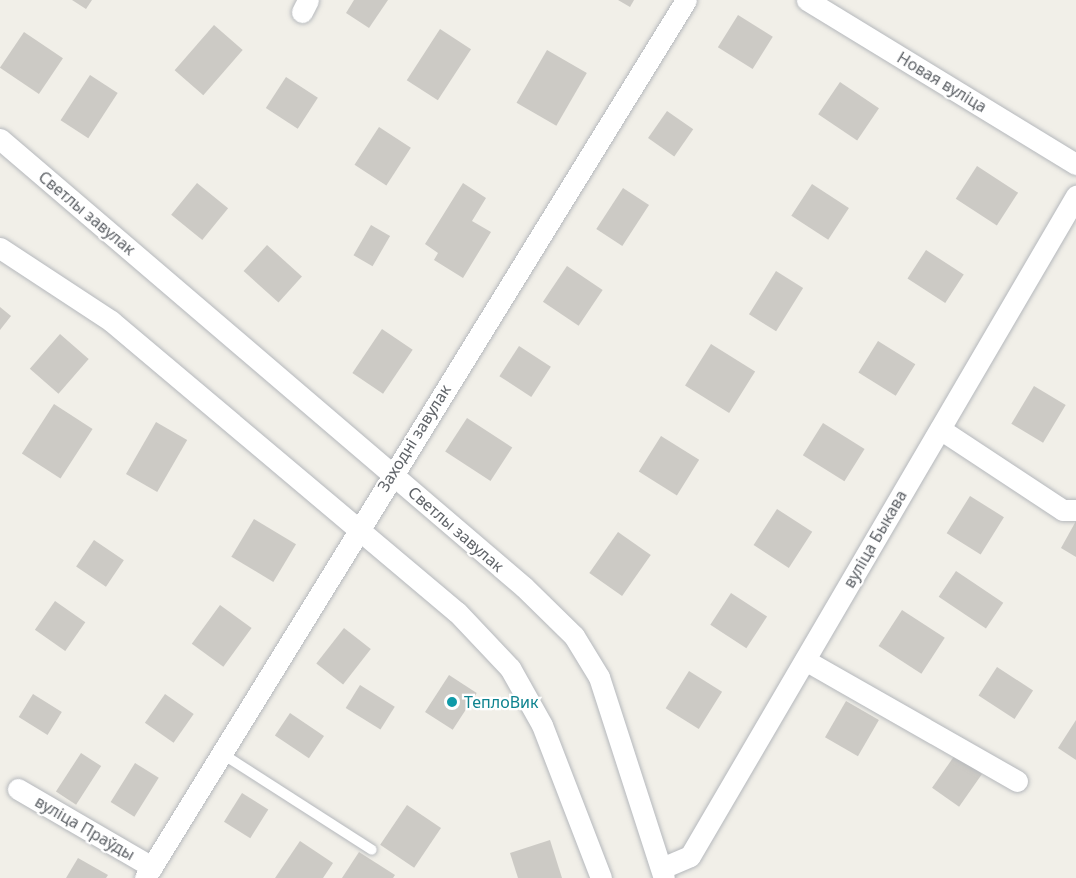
<!DOCTYPE html>
<html>
<head>
<meta charset="utf-8">
<style>
	body { margin:0 }
	#map { position:relative; width:1076px; height:878px; overflow:hidden; background:#f1efe8; font-family:"Noto Sans",sans-serif }
	div>[style] { position:absolute }
	.building>* { inset:0; background:#cccac5; transform-origin:0 0 }
	.roads { filter:drop-shadow(0 0 2px #b5b8bc) drop-shadow(0 0 2px #b5b8bc) }
	.lane>* { height:10px; margin:-5px; padding:0 5px; transform-origin:5px; border-radius:5px; background:#fff }
	.street>* { height:21px; margin:-10.5px; padding:0 10.5px; transform-origin:10.5px; border-radius:10.5px; background:#fff }
	.dots>* { width:16px; height:16px; translate:-50% -50%; box-sizing:border-box; border:3px solid #fff; border-radius:50% }
	span { translate:-50% -50%; white-space:nowrap; text-align:center; line-height:1.15; -webkit-text-stroke:4.5px #fff; paint-order:stroke }
	.street-label { font-size:16px; color:#5f6368 }
	.culture-label { font-size:16px; color:#0d838f }
	.left { translate:0 -50%; text-align:left }
</style>
</head>
<body>
<div id="map">
	<div class="building">
		<div style="clip-path:polygon(72px 0,92px 0,86px 9px)"></div>
		<div style="clip-path:polygon(354px 0,388px 0,369px 28px,346px 13px)"></div>
		<div style="clip-path:polygon(618px 0,634px 0,630px 7px)"></div>
		<div style="left:738px;top:15px;width:41px;height:38px;rotate:32deg"></div>
		<div style="left:214px;top:25px;width:38px;height:60px;rotate:41deg"></div>
		<div style="left:440px;top:29px;width:37px;height:61px;rotate:33deg"></div>
		<div style="left:24px;top:32px;width:47px;height:43px;rotate:34deg"></div>
		<div style="left:547px;top:50px;width:46px;height:61px;rotate:30deg"></div>
		<div style="left:90px;top:75px;width:33px;height:54px;rotate:33deg"></div>
		<div style="left:286px;top:77px;width:38px;height:37px;rotate:33deg"></div>
		<div style="left:840px;top:82px;width:47px;height:39px;rotate:34deg"></div>
		<div style="left:667px;top:111px;width:32px;height:33px;rotate:35deg"></div>
		<div style="left:379px;top:127px;width:38px;height:45px;rotate:33deg"></div>
		<div style="left:977px;top:166px;width:49px;height:39px;rotate:33deg"></div>
		<div style="left:197px;top:183px;width:40px;height:41px;rotate:39deg"></div>
		<div style="clip-path:polygon(463px 183px,486px 198px,472px 221px,491px 232px,463px 278px,434px 260px,438px 253px,425px 244px)"></div>
		<div style="left:812px;top:184px;width:44px;height:38px;rotate:33deg"></div>
		<div style="left:623px;top:188px;width:31px;height:49px;rotate:33deg"></div>
		<div style="left:371px;top:225px;width:22px;height:35px;rotate:30deg"></div>
		<div style="left:267px;top:245px;width:47px;height:35px;rotate:42deg"></div>
		<div style="left:926px;top:250px;width:45px;height:34px;rotate:33deg"></div>
		<div style="left:567px;top:266px;width:43px;height:43px;rotate:34deg"></div>
		<div style="left:776px;top:271px;width:32px;height:51px;rotate:32deg"></div>
		<div style="clip-path:polygon(0 307px,11px 316px,0 330px)"></div>
		<div style="left:382px;top:329px;width:37px;height:53px;rotate:34deg"></div>
		<div style="left:60px;top:334px;width:38px;height:46px;rotate:41deg"></div>
		<div style="left:878px;top:341px;width:44px;height:37px;rotate:32deg"></div>
		<div style="left:711px;top:344px;width:52px;height:49px;rotate:32deg"></div>
		<div style="left:519px;top:346px;width:38px;height:36px;rotate:33deg"></div>
		<div style="left:1034px;top:386px;width:37px;height:44px;rotate:31deg"></div>
		<div style="left:54px;top:404px;width:46px;height:59px;rotate:33deg"></div>
		<div style="left:467px;top:418px;width:54px;height:40px;rotate:33deg"></div>
		<div style="left:156px;top:422px;width:36px;height:60px;rotate:30deg"></div>
		<div style="left:823px;top:423px;width:49px;height:38px;rotate:32deg"></div>
		<div style="left:661px;top:436px;width:45px;height:42px;rotate:32deg"></div>
		<div style="left:970px;top:496px;width:40px;height:44px;rotate:32deg"></div>
		<div style="left:777px;top:509px;width:42px;height:43px;rotate:33deg"></div>
		<div style="left:254px;top:519px;width:49px;height:44px;rotate:31deg"></div>
		<div style="clip-path:polygon(1076px 521px,1076px 557px,1061px 548px)"></div>
		<div style="left:618px;top:532px;width:40px;height:50px;rotate:35deg"></div>
		<div style="left:94px;top:540px;width:36px;height:32px;rotate:34deg"></div>
		<div style="left:956px;top:571px;width:57px;height:31px;rotate:34deg"></div>
		<div style="left:731px;top:593px;width:43px;height:38px;rotate:33deg"></div>
		<div style="left:55px;top:601px;width:37px;height:35px;rotate:35deg"></div>
		<div style="left:220px;top:605px;width:39px;height:48px;rotate:36deg"></div>
		<div style="left:902px;top:610px;width:51px;height:43px;rotate:33deg"></div>
		<div style="left:344px;top:628px;width:34px;height:45px;rotate:38deg"></div>
		<div style="left:997px;top:667px;width:43px;height:34px;rotate:33deg"></div>
		<div style="left:689px;top:671px;width:39px;height:44px;rotate:32deg"></div>
		<div style="left:449px;top:675px;width:33px;height:44px;rotate:33deg"></div>
		<div style="left:360px;top:685px;width:41px;height:27px;rotate:32deg"></div>
		<div style="left:33px;top:694px;width:34px;height:27px;rotate:32deg"></div>
		<div style="left:165px;top:694px;width:35px;height:35px;rotate:35deg"></div>
		<div style="left:846px;top:701px;width:38px;height:42px;rotate:30deg"></div>
		<div style="left:290px;top:713px;width:41px;height:27px;rotate:34deg"></div>
		<div style="clip-path:polygon(1076px 720px,1076px 760px,1058px 748px)"></div>
		<div style="left:81px;top:753px;width:24px;height:46px;rotate:33deg"></div>
		<div style="left:955px;top:755px;width:33px;height:40px;rotate:35deg"></div>
		<div style="left:135px;top:763px;width:28px;height:46px;rotate:32deg"></div>
		<div style="left:242px;top:793px;width:31px;height:34px;rotate:32deg"></div>
		<div style="left:407px;top:805px;width:41px;height:48px;rotate:34deg"></div>
		<div style="clip-path:polygon(550px 840px,562px 878px,518px 878px,510px 853px)"></div>
		<div style="clip-path:polygon(300px 841px,333px 863px,323px 878px,275px 878px)"></div>
		<div style="clip-path:polygon(359px 852px,395px 875px,393px 878px,342px 878px)"></div>
		<div style="clip-path:polygon(78px 858px,108px 875px,106px 878px,66px 878px)"></div>
	</div>
	<div class="roads">
		<div class="lane">
			<div style="left:221px;top:753px;width:179px;rotate:32.7deg"></div>
		</div>
		<div class="street">
			<div style="left:807px;top:0;width:315px;rotate:31.4deg"></div>
			<div style="left:302px;top:12px;width:13px;rotate:-63deg"></div>
			<div style="left:0;top:139px;width:689px;rotate:40.53deg"></div>
			<div style="left:524px;top:587px;width:70px;rotate:44.4deg"></div>
			<div style="left:574px;top:636px;width:48px;rotate:58.6deg"></div>
			<div style="left:599px;top:677px;width:211px;rotate:72.1deg"></div>
			<div style="left:0;top:248px;width:133px;rotate:33.3deg"></div>
			<div style="left:111px;top:321px;width:452px;rotate:40.1deg"></div>
			<div style="left:457px;top:612px;width:77px;rotate:46.6deg"></div>
			<div style="left:510px;top:668px;width:65px;rotate:60.7deg"></div>
			<div style="left:542px;top:725px;width:164px;rotate:68.9deg"></div>
			<div style="left:940px;top:429px;width:147px;rotate:33.4deg"></div>
			<div style="left:1063px;top:510px;width:13px"></div>
			<div style="left:805px;top:660px;width:244px;rotate:29.7deg"></div>
			<div style="left:18px;top:789px;width:155px;rotate:30.2deg"></div>
			<div style="left:662px;top:868px;width:30px;rotate:-23deg"></div>
			<div style="left:690px;top:856px;width:765px;rotate:-59.68deg"></div>
			<div style="left:145px;top:878px;width:1031px;rotate:-58.36deg"></div>
		</div>
	</div>
	<div class="dots">
		<div style="left:452px;top:702px;background:#0f9aa8"></div>
	</div>
	<div class="street-label">
		<span style="left:942px;top:82px;rotate:31deg">Новая вуліца</span>
		<span style="left:87px;top:213px;rotate:40deg">Светлы завулак</span>
		<span style="left:414px;top:438px;rotate:-58deg">Заходні завулак</span>
		<span style="left:456px;top:529px;rotate:41deg">Светлы завулак</span>
		<span style="left:875px;top:539px;rotate:-60deg">вуліца Быкава</span>
		<span style="left:85px;top:828px;rotate:30deg">вуліца Праўды</span>
	</div>
	<div class="culture-label">
		<span class="left" style="left:464px;top:702px">ТеплоВик</span>
	</div>
</div>
</body>
</html>
